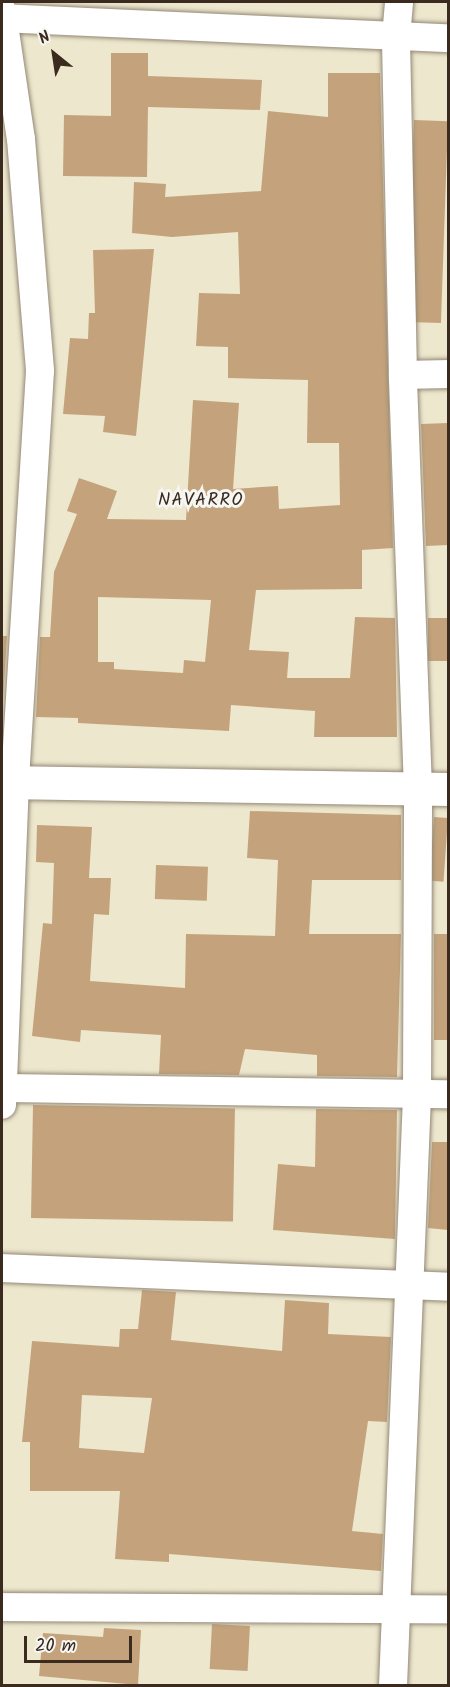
<!DOCTYPE html>
<html>
<head>
<meta charset="utf-8">
<style>
	body { margin:0 }
	#map { position:relative; width:450px; height:1687px; overflow:hidden; background:#ede7ce; font-family:Kalam,sans-serif }
	div>[style] { position:absolute }
	.building>* { inset:0; background:#c4a37c; transform-origin:0 0 }
	.roads { filter:drop-shadow(0 0 2px #948876) drop-shadow(0 0 2px #948876) }
	.minor>* { height:28px; margin:-14px; padding:0 14px; transform-origin:14px; border-radius:14px; background:#fff }
	.tertiary>* { height:33px; margin:-16.5px; padding:0 16.5px; transform-origin:16.5px; border-radius:16.5px; background:#fff }
	span { translate:-50% -50%; white-space:nowrap; text-align:center; line-height:1.15; -webkit-text-stroke:6px #f6f6f2; paint-order:stroke }
	.quarter-label { font-size:18px; color:#3b2a1e; letter-spacing:1.5px }
	.frame { position:absolute; inset:0; border:3px solid #3b2a1e; pointer-events:none }
	.north { position:absolute; left:24px; top:24px; width:60px; height:60px; -webkit-text-stroke:4px #f6f6f2; paint-order:stroke; rotate:330deg; font-size:16px; font-weight:700; line-height:24px; text-align:center; color:#3b2a1e }
	.north::after { content:''; display:block; margin:auto; width:21px; height:27px; background:#3b2a1e; clip-path:polygon(50% 0,100% 100%,50% 72%,0 100%) }
	.scale { position:absolute; left:24px; top:1636px; width:108px; height:27px; box-sizing:border-box; border:3px solid #3b2a1e; border-top:0; padding-left:8px; font-size:18px; line-height:21px; white-space:nowrap; color:#3b2a1e; -webkit-text-stroke:4px #f6f6f2; paint-order:stroke }
</style>
</head>
<body>
<div id="map">
	<div class="building">
		<div style="clip-path:polygon(111px 53px,148px 53px,148px 76px,262px 80px,260px 110px,148px 107px,147px 177px,63px 176px,64px 115px,111px 116px)"></div>
		<div style="clip-path:polygon(evenodd,328px 73px,380px 73px,393px 548px,362px 550px,362px 589px,256px 590px,249px 650px,289px 652px,287px 678px,350px 678px,355px 617px,395px 618px,397px 737px,314px 737px,315px 711px,231px 705px,229px 731px,78px 723px,78px 718px,36px 717px,40px 637px,50px 637px,54px 572px,77px 514px,67px 511px,79px 478px,117px 491px,107px 519px,186px 520px,193px 400px,239px 403px,233px 489px,278px 486px,279px 509px,340px 505px,339px 443px,307px 443px,308px 380px,228px 378px,228px 347px,196px 346px,199px 293px,240px 294px,238px 232px,172px 237px,132px 233px,134px 182px,166px 184px,165px 197px,261px 191px,268px 111px,328px 117px,328px 73px,98px 597px,211px 600px,205px 662px,184px 660px,183px 673px,114px 669px,114px 662px,98px 662px,98px 597px)"></div>
		<div style="left:414px;top:120px;width:34px;height:202px;rotate:2deg"></div>
		<div style="clip-path:polygon(154px 249px,136px 436px,103px 432px,105px 416px,63px 414px,70px 338px,88px 339px,89px 313px,95px 313px,93px 250px)"></div>
		<div style="clip-path:polygon(448px 423px,448px 545px,426px 546px,421px 424px)"></div>
		<div style="left:428px;top:618px;width:20px;height:43px"></div>
		<div style="clip-path:polygon(2px 636px,7px 636px,2px 716px)"></div>
		<div style="clip-path:polygon(250px 811px,401px 815px,401px 880px,312px 880px,309px 934px,401px 934px,397px 1077px,317px 1076px,317px 1055px,245px 1049px,239px 1075px,159px 1074px,161px 1035px,81px 1030px,80px 1042px,32px 1036px,43px 923px,52px 924px,54px 863px,36px 862px,37px 825px,92px 827px,89px 878px,111px 878px,109px 915px,94px 914px,90px 981px,185px 988px,186px 934px,275px 936px,278px 860px,247px 858px)"></div>
		<div style="left:434px;top:817px;width:14px;height:64px;rotate:4deg"></div>
		<div style="left:156px;top:865px;width:52px;height:34px;rotate:2deg"></div>
		<div style="left:434px;top:934px;width:14px;height:106px"></div>
		<div style="left:33px;top:1105px;width:202px;height:113px;rotate:1deg"></div>
		<div style="clip-path:polygon(316px 1109px,397px 1110px,395px 1239px,273px 1230px,278px 1164px,315px 1167px)"></div>
		<div style="clip-path:polygon(432px 1142px,448px 1142px,448px 1230px,428px 1228px)"></div>
		<div style="clip-path:polygon(evenodd,142px 1290px,176px 1292px,171px 1340px,282px 1351px,285px 1300px,329px 1303px,328px 1334px,391px 1337px,387px 1422px,368px 1421px,352px 1531px,383px 1534px,381px 1571px,169px 1554px,169px 1562px,115px 1559px,120px 1491px,30px 1491px,30px 1442px,22px 1442px,32px 1341px,119px 1347px,120px 1329px,138px 1329px,142px 1290px,82px 1395px,152px 1398px,144px 1453px,79px 1448px,82px 1395px)"></div>
		<div style="left:212px;top:1624px;width:38px;height:45px;rotate:3deg"></div>
		<div style="clip-path:polygon(104px 1628px,141px 1630px,138px 1685px,39px 1676px,43px 1633px,103px 1637px)"></div>
	</div>
	<div class="roads">
		<div class="minor">
			<div style="left:2px;top:11px;width:129px;rotate:81.6deg"></div>
			<div style="left:21px;top:139px;width:233px;rotate:85.3deg"></div>
			<div style="left:40px;top:371px;width:412px;rotate:93.5deg"></div>
			<div style="left:15px;top:782px;width:323px;rotate:92.3deg"></div>
			<div style="left:2px;top:18px;width:446px;rotate:2.6deg"></div>
			<div style="left:403px;top:375px;width:45px;rotate:-1.3deg"></div>
			<div style="left:2px;top:1088px;width:446px;rotate:0.8deg"></div>
			<div style="left:2px;top:1268px;width:446px;rotate:2.4deg"></div>
			<div style="left:2px;top:1607px;width:446px;rotate:0.3deg"></div>
			<div style="left:393px;top:1686px;width:591px;rotate:-87.67deg"></div>
			<div style="left:417px;top:1095px;width:306px;rotate:-89.8deg"></div>
			<div style="left:418px;top:789px;width:414px;rotate:-92.1deg"></div>
			<div style="left:403px;top:375px;width:338px;rotate:-91.2deg"></div>
			<div style="left:396px;top:37px;width:35px;rotate:-85deg"></div>
		</div>
		<div class="tertiary">
			<div style="left:2px;top:782px;width:446px;rotate:0.9deg"></div>
		</div>
	</div>
	<div class="quarter-label">
		<span style="left:201px;top:501px">NAVARRO</span>
	</div>
	<div class="frame"></div>
	<div class="north">N</div>
	<div class="scale">20 m</div>
</div>
</body>
</html>
